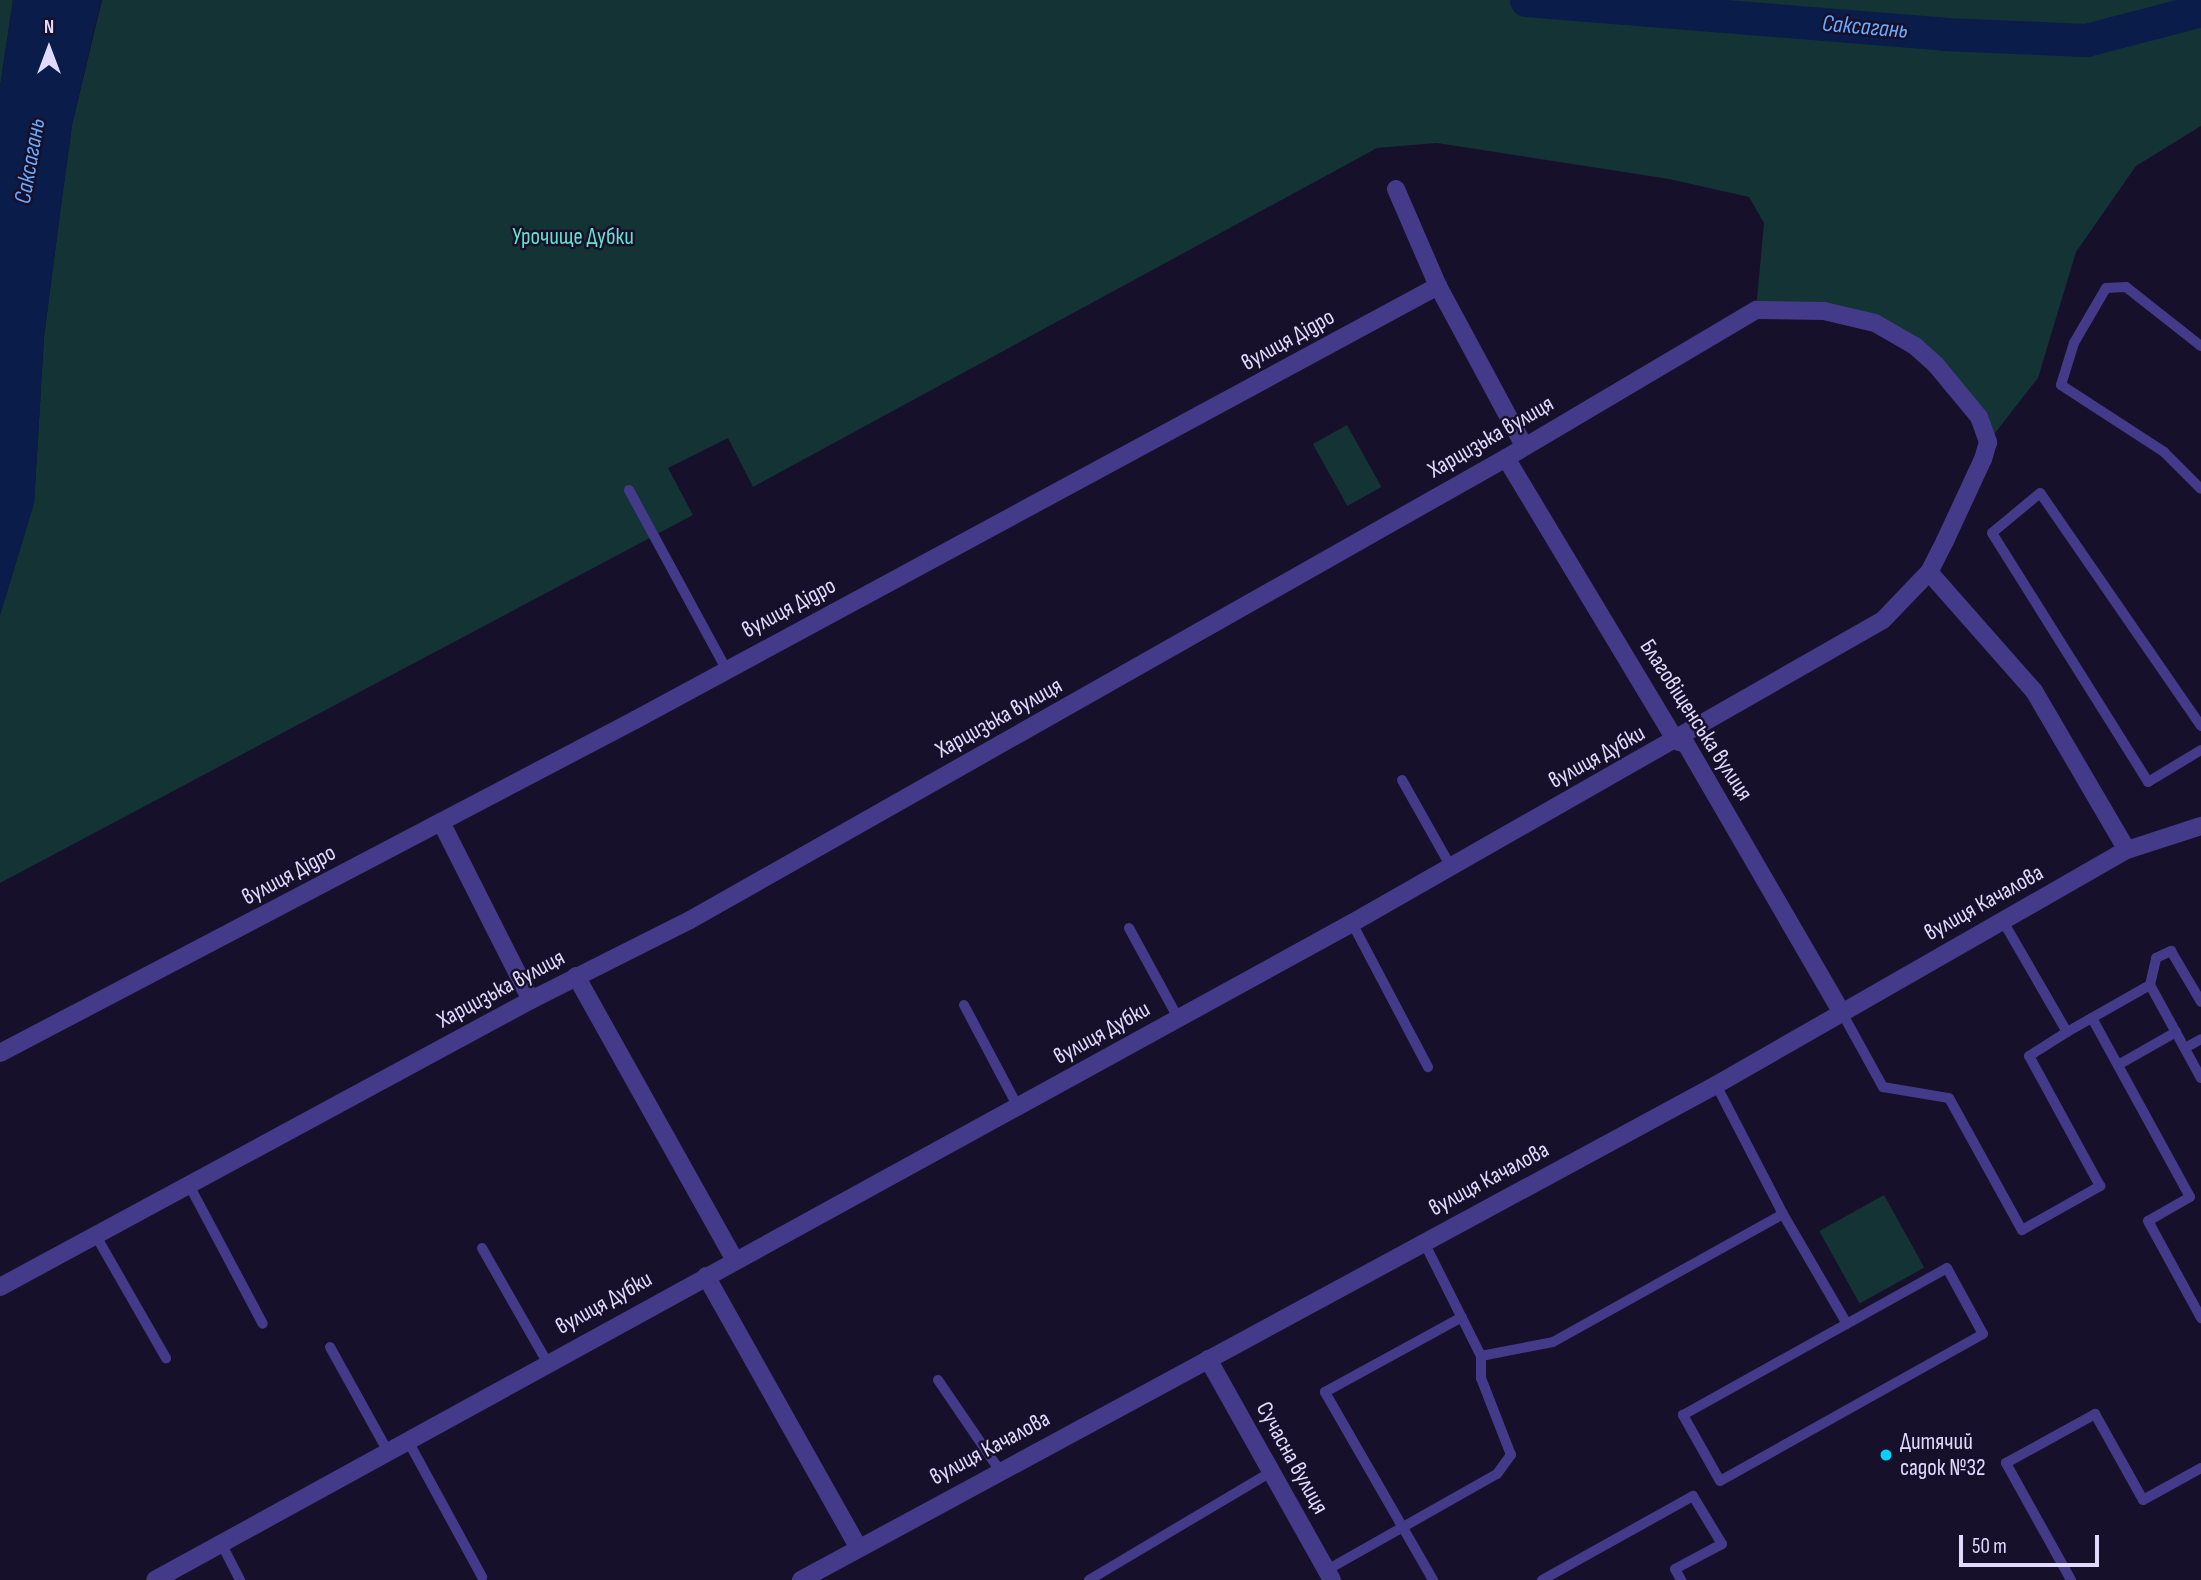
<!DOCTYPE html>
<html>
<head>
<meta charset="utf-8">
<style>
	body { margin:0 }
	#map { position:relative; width:2201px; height:1580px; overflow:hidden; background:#17102a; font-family:"Sofia Sans Condensed",sans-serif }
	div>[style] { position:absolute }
	.green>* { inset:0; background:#133335; transform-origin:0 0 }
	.water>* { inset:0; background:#0a1c4a }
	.river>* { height:33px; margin:-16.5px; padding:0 16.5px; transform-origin:16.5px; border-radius:16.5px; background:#0a1c4a }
	.service>* { height:10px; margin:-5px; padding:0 5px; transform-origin:5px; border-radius:5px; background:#443a8a }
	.minor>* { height:18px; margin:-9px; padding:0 9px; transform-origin:9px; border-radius:9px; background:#443a8a }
	.dots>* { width:19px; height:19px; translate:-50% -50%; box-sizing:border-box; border:4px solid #17102a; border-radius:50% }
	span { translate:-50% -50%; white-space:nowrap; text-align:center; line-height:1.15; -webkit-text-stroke:5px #17102a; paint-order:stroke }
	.park-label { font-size:23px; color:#62e3ce }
	.street-label { font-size:23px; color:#e1daff }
	.poi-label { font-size:23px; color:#e1daff }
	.left { translate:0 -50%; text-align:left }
	.water-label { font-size:24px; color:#68acff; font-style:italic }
	.north { position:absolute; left:14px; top:14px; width:70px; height:70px; -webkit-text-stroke:5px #17102a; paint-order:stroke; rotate:0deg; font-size:19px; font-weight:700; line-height:28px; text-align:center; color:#e1daff }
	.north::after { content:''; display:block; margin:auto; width:24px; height:32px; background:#e1daff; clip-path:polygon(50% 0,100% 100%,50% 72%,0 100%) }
	.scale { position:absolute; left:1959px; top:1535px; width:140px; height:32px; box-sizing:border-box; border:4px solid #e1daff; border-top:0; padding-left:9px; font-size:21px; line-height:24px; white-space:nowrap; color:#e1daff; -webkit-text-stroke:5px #17102a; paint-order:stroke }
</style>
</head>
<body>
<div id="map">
	<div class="green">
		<div style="clip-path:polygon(0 0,13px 0,0 87px)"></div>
		<div style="clip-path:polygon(102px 0,2201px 0,2201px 126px,2136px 166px,2076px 252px,2038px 378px,1988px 442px,1957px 386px,1875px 323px,1756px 310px,1764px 223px,1749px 197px,1669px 179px,1437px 143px,1377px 148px,753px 487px,728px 438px,668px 468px,693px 515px,0 883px,0 615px,34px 503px,44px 337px,60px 213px,72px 125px)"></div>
		<div style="left:1347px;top:425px;width:71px;height:39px;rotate:61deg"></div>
		<div style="left:1884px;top:1195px;width:83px;height:74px;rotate:61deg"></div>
	</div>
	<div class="water">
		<div style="clip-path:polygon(13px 0,101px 0,72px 125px,60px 213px,44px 337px,34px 503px,0 615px,0 87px)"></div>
	</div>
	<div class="river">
		<div style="left:1526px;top:0;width:420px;rotate:4.6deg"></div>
		<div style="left:1945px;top:34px;width:141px;rotate:2.4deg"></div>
		<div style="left:2086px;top:40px;width:119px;rotate:-14.6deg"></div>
	</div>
	<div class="service">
		<div style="left:2201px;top:346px;width:95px;rotate:-141.8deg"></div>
		<div style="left:2126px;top:287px;width:20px;rotate:177deg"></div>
		<div style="left:2106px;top:288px;width:64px;rotate:120.2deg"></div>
		<div style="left:2074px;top:343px;width:44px;rotate:107.2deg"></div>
		<div style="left:2061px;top:385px;width:123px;rotate:33deg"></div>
		<div style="left:2164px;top:452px;width:52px;rotate:45deg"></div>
		<div style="left:629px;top:490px;width:204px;rotate:61.5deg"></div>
		<div style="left:2201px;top:726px;width:283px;rotate:-124.6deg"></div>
		<div style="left:2040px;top:493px;width:62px;rotate:140.2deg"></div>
		<div style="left:1992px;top:533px;width:294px;rotate:57.9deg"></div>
		<div style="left:2148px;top:782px;width:62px;rotate:-31.1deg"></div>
		<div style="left:1402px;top:780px;width:100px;rotate:60.6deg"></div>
		<div style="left:1352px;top:923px;width:163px;rotate:62.2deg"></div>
		<div style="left:1129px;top:928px;width:102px;rotate:61.4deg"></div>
		<div style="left:2150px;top:985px;width:28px;rotate:-77deg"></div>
		<div style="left:2156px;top:958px;width:17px;rotate:-25deg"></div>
		<div style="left:2171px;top:951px;width:59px;rotate:59.5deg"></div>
		<div style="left:964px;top:1005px;width:115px;rotate:62.1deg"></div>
		<div style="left:1841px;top:1011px;width:87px;rotate:61.1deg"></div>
		<div style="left:1883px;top:1087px;width:67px;rotate:9.5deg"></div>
		<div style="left:1949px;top:1098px;width:151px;rotate:61.1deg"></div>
		<div style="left:2022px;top:1230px;width:90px;rotate:-29.4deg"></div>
		<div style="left:2100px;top:1186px;width:148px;rotate:-118.6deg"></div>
		<div style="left:2029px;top:1056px;width:45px;rotate:-32.3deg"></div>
		<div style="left:2067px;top:1032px;width:128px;rotate:-120deg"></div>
		<div style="left:2092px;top:1018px;width:204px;rotate:61.3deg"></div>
		<div style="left:2190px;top:1197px;width:48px;rotate:150.3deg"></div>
		<div style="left:2148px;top:1221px;width:111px;rotate:61.3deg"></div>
		<div style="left:2067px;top:1032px;width:95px;rotate:-29.5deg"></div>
		<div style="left:2150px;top:985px;width:106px;rotate:61.3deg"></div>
		<div style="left:2185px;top:1048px;width:18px;rotate:-29deg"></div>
		<div style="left:2118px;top:1065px;width:67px;rotate:-29.6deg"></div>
		<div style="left:189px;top:1185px;width:157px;rotate:62deg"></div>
		<div style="left:1783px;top:1214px;width:127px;rotate:59.8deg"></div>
		<div style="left:96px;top:1236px;width:141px;rotate:60.2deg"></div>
		<div style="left:482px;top:1248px;width:131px;rotate:60.3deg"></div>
		<div style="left:1947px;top:1268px;width:75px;rotate:61.4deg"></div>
		<div style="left:1983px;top:1334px;width:301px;rotate:150.8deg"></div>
		<div style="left:1720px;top:1481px;width:76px;rotate:-119.3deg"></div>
		<div style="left:1683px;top:1415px;width:302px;rotate:-29.1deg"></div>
		<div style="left:330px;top:1347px;width:118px;rotate:61deg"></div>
		<div style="left:1481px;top:1356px;width:73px;rotate:-11deg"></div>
		<div style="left:1553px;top:1342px;width:263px;rotate:-29.1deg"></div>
		<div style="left:1783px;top:1214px;width:145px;rotate:-117.4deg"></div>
		<div style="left:938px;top:1380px;width:110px;rotate:55.7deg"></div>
		<div style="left:408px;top:1441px;width:155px;rotate:61.4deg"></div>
		<div style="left:221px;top:1543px;width:42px;rotate:62.8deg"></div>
		<div style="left:1327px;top:1570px;width:195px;rotate:-29.5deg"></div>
		<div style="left:1497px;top:1474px;width:24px;rotate:-54deg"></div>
		<div style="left:1511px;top:1455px;width:83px;rotate:-111.3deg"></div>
		<div style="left:1481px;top:1378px;width:22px;rotate:-90deg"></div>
		<div style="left:1481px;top:1356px;width:127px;rotate:-116.6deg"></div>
		<div style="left:1089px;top:1580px;width:212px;rotate:-30.7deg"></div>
		<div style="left:1433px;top:1580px;width:217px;rotate:-119.9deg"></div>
		<div style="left:1325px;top:1392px;width:156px;rotate:-28.7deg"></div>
		<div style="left:1542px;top:1580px;width:173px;rotate:-29.1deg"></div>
		<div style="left:1693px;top:1496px;width:56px;rotate:58.9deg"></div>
		<div style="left:1722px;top:1544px;width:53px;rotate:152deg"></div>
		<div style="left:1675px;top:1569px;width:13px;rotate:61deg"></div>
		<div style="left:2071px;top:1580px;width:134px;rotate:-119.1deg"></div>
		<div style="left:2006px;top:1463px;width:102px;rotate:-28.8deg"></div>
		<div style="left:2095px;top:1414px;width:98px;rotate:60.8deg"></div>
		<div style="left:2143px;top:1500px;width:66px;rotate:-28.9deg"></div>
	</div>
	<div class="minor">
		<div style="left:1396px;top:189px;width:106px;rotate:66.6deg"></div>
		<div style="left:1506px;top:458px;width:330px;rotate:59deg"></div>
		<div style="left:1676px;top:741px;width:10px;rotate:17deg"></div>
		<div style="left:1686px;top:744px;width:309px;rotate:59.9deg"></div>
		<div style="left:1929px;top:572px;width:159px;rotate:48.6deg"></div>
		<div style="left:2034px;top:691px;width:184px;rotate:59.7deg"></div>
		<div style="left:441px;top:822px;width:199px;rotate:63.2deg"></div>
		<div style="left:576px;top:976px;width:325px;rotate:60.8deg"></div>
		<div style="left:0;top:1053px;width:717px;rotate:-27.67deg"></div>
		<div style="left:635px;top:720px;width:913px;rotate:-28.39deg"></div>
		<div style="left:1438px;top:286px;width:182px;rotate:61.7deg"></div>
		<div style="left:706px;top:1276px;width:311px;rotate:60.7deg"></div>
		<div style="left:0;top:1287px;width:604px;rotate:-28.39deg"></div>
		<div style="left:531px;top:1000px;width:178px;rotate:-26.7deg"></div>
		<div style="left:690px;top:920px;width:938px;rotate:-29.52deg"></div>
		<div style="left:1506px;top:458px;width:291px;rotate:-30.6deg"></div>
		<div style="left:1756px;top:310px;width:68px;rotate:0.8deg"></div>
		<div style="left:1824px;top:311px;width:52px;rotate:13.2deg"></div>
		<div style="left:1875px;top:323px;width:46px;rotate:29.9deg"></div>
		<div style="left:1915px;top:346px;width:28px;rotate:42deg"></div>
		<div style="left:1936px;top:365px;width:67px;rotate:50.4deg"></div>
		<div style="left:1979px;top:417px;width:27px;rotate:70deg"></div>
		<div style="left:1988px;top:442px;width:18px;rotate:106deg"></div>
		<div style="left:1983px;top:459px;width:90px;rotate:114.9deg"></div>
		<div style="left:1945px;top:541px;width:35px;rotate:117deg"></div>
		<div style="left:1929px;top:572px;width:66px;rotate:133.8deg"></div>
		<div style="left:1883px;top:620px;width:611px;rotate:150.29deg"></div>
		<div style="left:1352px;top:923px;width:1365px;rotate:151.24deg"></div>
		<div style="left:1208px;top:1359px;width:253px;rotate:60.7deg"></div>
		<div style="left:801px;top:1580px;width:1040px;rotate:-28.41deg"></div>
		<div style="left:1716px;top:1085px;width:473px;rotate:-29.8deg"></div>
		<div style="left:2127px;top:850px;width:78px;rotate:-18deg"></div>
	</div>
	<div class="dots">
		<div style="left:1886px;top:1455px;background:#06d0ff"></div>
	</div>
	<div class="park-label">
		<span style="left:573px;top:237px">Урочище Дубки</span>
	</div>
	<div class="street-label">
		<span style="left:1288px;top:340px;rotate:-29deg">вулиця Дідро</span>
		<span style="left:1491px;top:437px;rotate:-30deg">Харцизька вулиця</span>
		<span style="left:789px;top:608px;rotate:-28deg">вулиця Дідро</span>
		<span style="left:999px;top:718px;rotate:-29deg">Харцизька вулиця</span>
		<span style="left:1696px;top:720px;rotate:57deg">Благовіщенська вулиця</span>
		<span style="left:1597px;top:757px;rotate:-29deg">вулиця Дубки</span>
		<span style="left:289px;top:875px;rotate:-28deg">вулиця Дідро</span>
		<span style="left:1984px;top:903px;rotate:-29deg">вулиця Качалова</span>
		<span style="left:501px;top:989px;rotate:-28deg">Харцизька вулиця</span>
		<span style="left:1102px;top:1033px;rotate:-29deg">вулиця Дубки</span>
		<span style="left:1489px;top:1179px;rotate:-28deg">вулиця Качалова</span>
		<span style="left:604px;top:1303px;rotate:-29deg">вулиця Дубки</span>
		<span style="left:990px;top:1448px;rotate:-28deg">вулиця Качалова</span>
		<span style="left:1292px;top:1458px;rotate:61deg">Сучасна вулиця</span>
	</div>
	<div class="poi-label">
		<span class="left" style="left:1900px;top:1455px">Дитячий<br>садок №32</span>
	</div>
	<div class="water-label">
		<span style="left:1865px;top:27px;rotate:5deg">Саксагань</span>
		<span style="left:30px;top:161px;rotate:-80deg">Саксагань</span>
	</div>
	<div class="north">N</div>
	<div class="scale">50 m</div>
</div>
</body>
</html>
